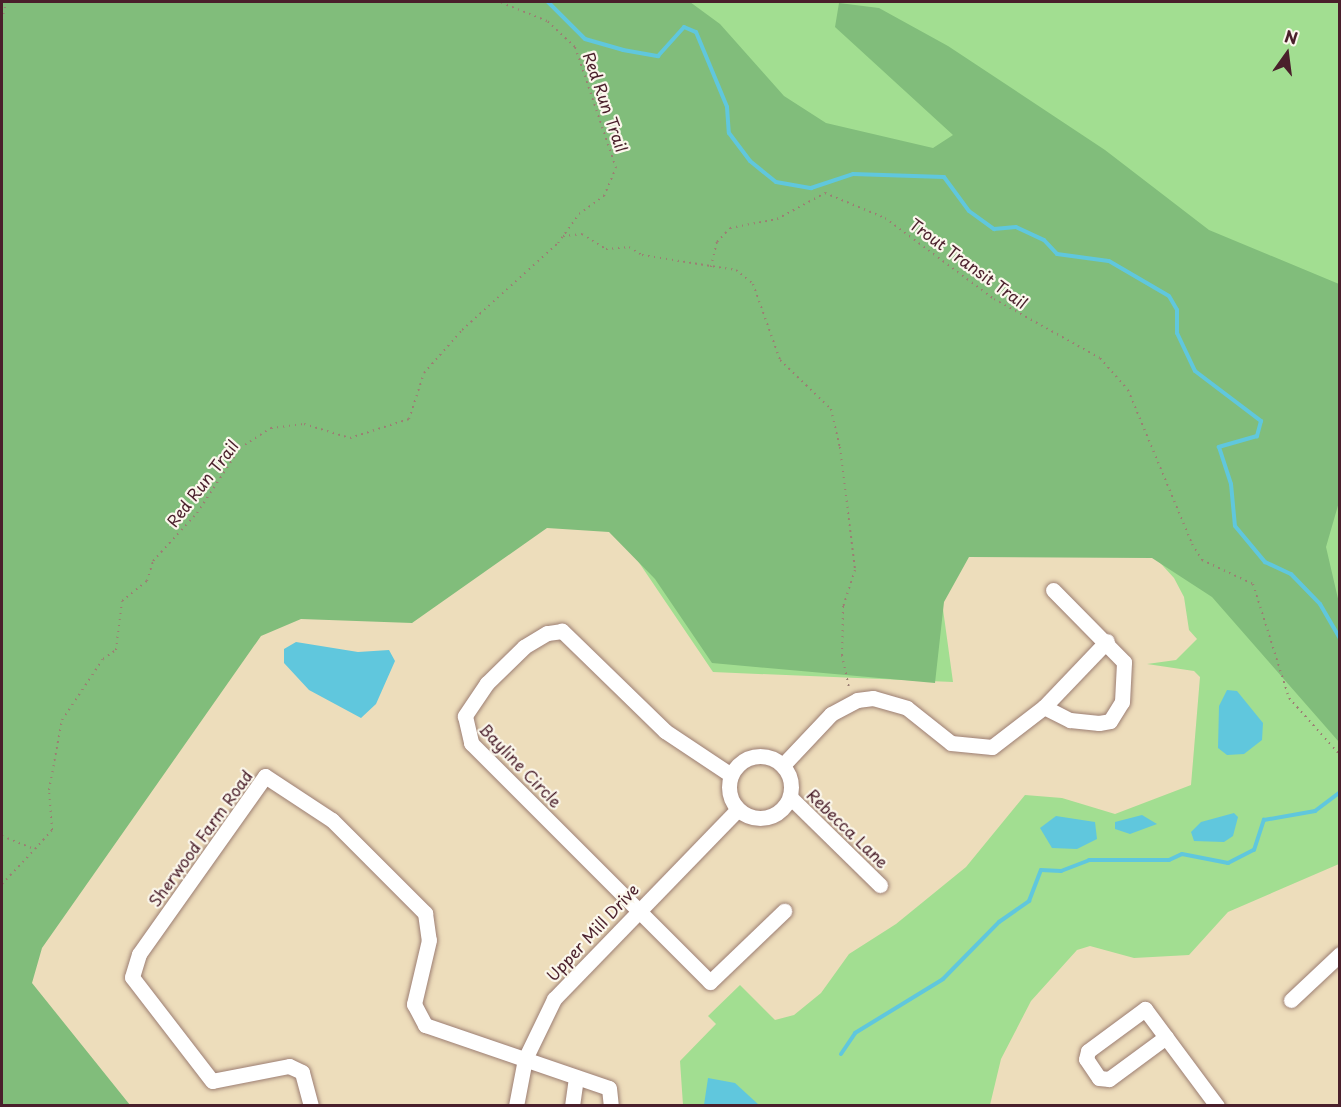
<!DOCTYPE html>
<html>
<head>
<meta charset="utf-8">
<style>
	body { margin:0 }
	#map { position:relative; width:1341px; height:1107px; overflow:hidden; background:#edddbb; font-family:"Playpen Sans",sans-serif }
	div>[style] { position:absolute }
	.green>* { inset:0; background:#a2de91 }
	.forest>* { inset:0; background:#81bd7b }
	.water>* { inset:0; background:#60c7dd }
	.stream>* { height:4px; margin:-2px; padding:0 2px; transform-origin:2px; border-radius:2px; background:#60c7dd }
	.path>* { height:2px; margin-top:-1px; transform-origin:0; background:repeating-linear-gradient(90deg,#9c7e73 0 1.5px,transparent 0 6px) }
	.roads { filter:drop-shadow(0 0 2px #9c7e73) drop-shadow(0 0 2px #9c7e73) }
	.minor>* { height:15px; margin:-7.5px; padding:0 7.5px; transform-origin:7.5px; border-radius:7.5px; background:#fff }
	.minor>.ring { margin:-7.5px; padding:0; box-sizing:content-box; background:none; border:15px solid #fff; border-radius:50% }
	span { translate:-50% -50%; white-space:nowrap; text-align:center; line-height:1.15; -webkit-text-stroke:4.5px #fbf7ec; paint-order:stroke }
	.street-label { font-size:16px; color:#4a1f2b }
	.frame { position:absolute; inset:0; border:3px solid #4a1f2b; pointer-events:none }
	.north { position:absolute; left:1257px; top:24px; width:60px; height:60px; -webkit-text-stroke:4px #fbf7ec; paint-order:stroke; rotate:14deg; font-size:16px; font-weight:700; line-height:24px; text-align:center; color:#4a1f2b }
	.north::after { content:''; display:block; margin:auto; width:21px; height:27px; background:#4a1f2b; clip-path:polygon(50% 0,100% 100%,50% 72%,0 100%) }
</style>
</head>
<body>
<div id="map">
	<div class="green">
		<div style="clip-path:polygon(2px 2px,1339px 2px,1339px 864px,1228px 912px,1189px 955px,1134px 958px,1090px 946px,1077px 950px,1031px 1001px,1001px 1059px,990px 1105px,683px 1105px,680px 1061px,716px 1024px,708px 1016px,740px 985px,775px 1020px,794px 1015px,821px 993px,849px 954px,896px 924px,966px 867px,1025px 795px,1062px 798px,1115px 814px,1191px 785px,1200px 677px,1194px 671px,1147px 664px,1176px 660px,1197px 639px,1189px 630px,1184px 597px,1174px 578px,1153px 555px,935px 551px,953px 682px,713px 672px,521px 388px,314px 546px,20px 974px,2px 1106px)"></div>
	</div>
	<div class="forest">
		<div style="clip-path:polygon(2px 2px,690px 2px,720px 24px,784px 96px,826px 123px,933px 148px,953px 135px,835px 27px,839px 3px,879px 8px,948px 46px,1105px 150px,1209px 230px,1339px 284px,1339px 502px,1326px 547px,1339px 603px,1339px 742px,1212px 597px,1152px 558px,969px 557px,944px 602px,935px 683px,712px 663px,655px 579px,609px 532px,547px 528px,412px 623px,301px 619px,261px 636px,42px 948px,32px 983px,130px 1105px,2px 1105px)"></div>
	</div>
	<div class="water">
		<div style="clip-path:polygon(296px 642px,358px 652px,389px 650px,395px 661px,376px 704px,361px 718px,309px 690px,284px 663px,284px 649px)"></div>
		<div style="clip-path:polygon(1227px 690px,1237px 691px,1263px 723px,1262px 740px,1244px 754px,1227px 755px,1218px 748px,1219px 706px)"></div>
		<div style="clip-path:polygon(1234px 813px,1238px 817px,1233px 836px,1224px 842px,1194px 841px,1191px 832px,1201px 822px)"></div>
		<div style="clip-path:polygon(1142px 815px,1157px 824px,1130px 834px,1115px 829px,1115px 822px)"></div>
		<div style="clip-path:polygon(1056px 816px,1095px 822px,1097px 839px,1077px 849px,1052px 848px,1040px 828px)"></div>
		<div style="clip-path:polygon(708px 1078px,735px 1083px,759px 1105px,704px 1105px)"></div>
	</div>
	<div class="stream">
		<div style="left:548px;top:2px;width:52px;rotate:45deg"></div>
		<div style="left:585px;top:39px;width:40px;rotate:16deg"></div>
		<div style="left:623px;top:50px;width:36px;rotate:10deg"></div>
		<div style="left:658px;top:56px;width:39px;rotate:-48deg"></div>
		<div style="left:684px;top:27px;width:13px;rotate:23deg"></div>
		<div style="left:696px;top:32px;width:81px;rotate:67.5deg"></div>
		<div style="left:727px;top:107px;width:26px;rotate:86deg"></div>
		<div style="left:729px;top:133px;width:35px;rotate:53deg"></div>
		<div style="left:750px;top:161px;width:33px;rotate:39deg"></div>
		<div style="left:776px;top:182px;width:36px;rotate:10deg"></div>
		<div style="left:811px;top:188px;width:44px;rotate:-18.4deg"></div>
		<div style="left:853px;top:174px;width:91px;rotate:1.9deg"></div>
		<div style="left:944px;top:177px;width:42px;rotate:53.7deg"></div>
		<div style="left:969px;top:211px;width:31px;rotate:36deg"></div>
		<div style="left:994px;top:229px;width:22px;rotate:-5deg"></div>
		<div style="left:1016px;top:227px;width:31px;rotate:25deg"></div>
		<div style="left:1044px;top:240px;width:19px;rotate:47deg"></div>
		<div style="left:1057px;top:254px;width:52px;rotate:7.7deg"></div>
		<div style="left:1109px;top:261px;width:69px;rotate:30.3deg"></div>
		<div style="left:1169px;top:296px;width:16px;rotate:60deg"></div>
		<div style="left:1177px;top:310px;width:23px;rotate:90deg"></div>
		<div style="left:1177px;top:333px;width:42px;rotate:64.7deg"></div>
		<div style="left:1195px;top:371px;width:83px;rotate:37.1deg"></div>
		<div style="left:1261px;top:421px;width:16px;rotate:105deg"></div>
		<div style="left:1257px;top:436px;width:40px;rotate:164deg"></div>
		<div style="left:1219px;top:447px;width:39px;rotate:72deg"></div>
		<div style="left:1231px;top:484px;width:42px;rotate:84.6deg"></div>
		<div style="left:1235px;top:526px;width:47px;rotate:50.2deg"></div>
		<div style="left:1265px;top:562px;width:29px;rotate:25deg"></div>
		<div style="left:1291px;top:574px;width:42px;rotate:46deg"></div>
		<div style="left:1320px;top:604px;width:39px;rotate:60deg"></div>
		<div style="left:1340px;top:651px;width:15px;rotate:90deg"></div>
		<div style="left:841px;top:1054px;width:25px;rotate:-56deg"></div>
		<div style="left:855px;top:1033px;width:103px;rotate:-31.5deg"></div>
		<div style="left:943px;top:979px;width:80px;rotate:-45.5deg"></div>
		<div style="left:999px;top:922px;width:37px;rotate:-35deg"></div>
		<div style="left:1029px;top:901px;width:33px;rotate:-69deg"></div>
		<div style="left:1041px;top:870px;width:20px;rotate:3deg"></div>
		<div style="left:1061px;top:871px;width:30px;rotate:-21deg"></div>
		<div style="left:1089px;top:860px;width:80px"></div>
		<div style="left:1169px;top:860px;width:14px;rotate:-25deg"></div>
		<div style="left:1182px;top:854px;width:47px;rotate:11.1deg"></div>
		<div style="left:1228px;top:863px;width:29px;rotate:-27deg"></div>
		<div style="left:1254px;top:850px;width:32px;rotate:-72deg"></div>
		<div style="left:1264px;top:820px;width:52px;rotate:-10deg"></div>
		<div style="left:1315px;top:811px;width:31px;rotate:-37deg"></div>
	</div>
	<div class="path">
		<div style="left:2px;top:20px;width:18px;rotate:-77deg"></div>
		<div style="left:563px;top:236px;width:19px;rotate:-6deg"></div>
		<div style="left:582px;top:234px;width:28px;rotate:32deg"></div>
		<div style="left:606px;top:249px;width:23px;rotate:-5deg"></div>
		<div style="left:629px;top:247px;width:15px;rotate:32deg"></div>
		<div style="left:642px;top:255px;width:95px;rotate:9.1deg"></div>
		<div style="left:736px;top:270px;width:22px;rotate:39deg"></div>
		<div style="left:753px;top:284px;width:81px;rotate:70.4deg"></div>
		<div style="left:780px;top:360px;width:71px;rotate:43.9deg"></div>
		<div style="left:831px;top:409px;width:39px;rotate:77deg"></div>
		<div style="left:840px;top:447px;width:124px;rotate:83deg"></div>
		<div style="left:855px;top:570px;width:38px;rotate:108deg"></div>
		<div style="left:843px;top:606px;width:49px;rotate:91.2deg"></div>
		<div style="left:842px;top:655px;width:33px;rotate:78deg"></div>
		<div style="left:711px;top:267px;width:26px;rotate:-77deg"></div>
		<div style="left:717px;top:242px;width:19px;rotate:-47deg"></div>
		<div style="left:730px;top:228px;width:48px;rotate:-10.8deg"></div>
		<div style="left:777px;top:219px;width:55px;rotate:-28.4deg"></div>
		<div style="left:825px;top:193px;width:65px;rotate:22.6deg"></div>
		<div style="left:885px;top:218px;width:136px;rotate:36.6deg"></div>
		<div style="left:994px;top:299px;width:121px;rotate:29.1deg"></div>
		<div style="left:1100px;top:358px;width:43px;rotate:48.8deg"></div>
		<div style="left:1128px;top:390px;width:167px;rotate:67.4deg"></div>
		<div style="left:1192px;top:544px;width:19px;rotate:58deg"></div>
		<div style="left:1202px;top:560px;width:56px;rotate:25.2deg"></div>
		<div style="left:1253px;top:584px;width:120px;rotate:72.5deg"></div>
		<div style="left:1289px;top:698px;width:76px;rotate:48.2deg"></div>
		<div style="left:2px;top:836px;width:35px;rotate:22deg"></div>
		<div style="left:35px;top:849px;width:25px;rotate:-48deg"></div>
		<div style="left:52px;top:830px;width:40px;rotate:-94.3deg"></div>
		<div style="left:49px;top:790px;width:71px;rotate:-79.5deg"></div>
		<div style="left:62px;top:720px;width:73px;rotate:-56.1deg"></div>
		<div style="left:103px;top:659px;width:16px;rotate:-35deg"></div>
		<div style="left:116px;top:650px;width:49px;rotate:-83deg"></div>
		<div style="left:122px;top:601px;width:32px;rotate:-39deg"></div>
		<div style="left:147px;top:581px;width:21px;rotate:-73deg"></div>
		<div style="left:153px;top:561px;width:65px;rotate:-47.5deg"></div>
		<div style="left:197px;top:513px;width:78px;rotate:-56.5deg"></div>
		<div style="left:240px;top:448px;width:37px;rotate:-33deg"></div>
		<div style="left:271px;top:428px;width:33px;rotate:-7deg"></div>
		<div style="left:304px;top:424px;width:48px;rotate:16.9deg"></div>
		<div style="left:350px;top:438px;width:62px;rotate:-17.9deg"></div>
		<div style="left:409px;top:419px;width:48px;rotate:-71.9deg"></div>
		<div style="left:424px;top:373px;width:57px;rotate:-48.5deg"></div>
		<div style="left:462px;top:330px;width:130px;rotate:-42.2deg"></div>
		<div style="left:558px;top:243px;width:36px;rotate:-54deg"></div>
		<div style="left:579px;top:214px;width:31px;rotate:-36deg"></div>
		<div style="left:604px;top:196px;width:30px;rotate:-67deg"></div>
		<div style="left:616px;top:168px;width:128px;rotate:-108.7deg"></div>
		<div style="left:575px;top:47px;width:38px;rotate:-137deg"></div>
		<div style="left:547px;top:21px;width:51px;rotate:-158deg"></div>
		<div style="left:2px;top:884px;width:48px;rotate:-46.7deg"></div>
	</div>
	<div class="roads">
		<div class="minor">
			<div style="left:1044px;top:707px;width:29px;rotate:27deg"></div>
			<div style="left:1070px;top:720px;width:29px;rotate:6deg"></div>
			<div style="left:1099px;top:723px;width:11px;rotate:-10deg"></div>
			<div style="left:1110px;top:721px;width:22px;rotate:-58deg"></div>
			<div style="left:1122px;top:702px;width:40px;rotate:-87.1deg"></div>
			<div style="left:1124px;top:662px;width:101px;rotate:-134.6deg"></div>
			<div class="ring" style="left:729px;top:756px;width:47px;height:47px"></div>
			<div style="left:783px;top:765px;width:70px;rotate:-46.7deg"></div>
			<div style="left:831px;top:714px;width:30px;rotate:-28deg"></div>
			<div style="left:857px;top:700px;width:16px;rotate:-7deg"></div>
			<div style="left:873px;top:698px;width:35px;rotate:16deg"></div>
			<div style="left:907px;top:708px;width:56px;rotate:38.5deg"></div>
			<div style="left:951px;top:743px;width:41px;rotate:5.6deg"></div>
			<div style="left:992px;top:747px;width:66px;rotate:-37.6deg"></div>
			<div style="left:1044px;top:707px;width:91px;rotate:-46.3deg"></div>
			<div style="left:731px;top:775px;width:79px;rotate:-146.3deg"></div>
			<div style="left:665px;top:731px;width:144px;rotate:-135.8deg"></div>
			<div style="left:562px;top:631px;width:15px;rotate:172deg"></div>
			<div style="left:547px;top:633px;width:27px;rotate:149deg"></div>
			<div style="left:524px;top:647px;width:52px;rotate:135.8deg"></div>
			<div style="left:487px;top:683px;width:40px;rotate:124deg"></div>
			<div style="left:465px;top:716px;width:28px;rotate:77deg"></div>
			<div style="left:471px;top:743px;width:338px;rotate:45deg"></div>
			<div style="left:710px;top:982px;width:103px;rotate:-43.8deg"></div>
			<div style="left:790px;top:797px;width:126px;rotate:44.4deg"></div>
			<div style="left:1291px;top:1000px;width:67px;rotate:-43.2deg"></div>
			<div style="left:1166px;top:1037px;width:71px;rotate:143.6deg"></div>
			<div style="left:1109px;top:1079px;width:10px;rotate:-174deg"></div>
			<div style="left:1099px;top:1078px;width:23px;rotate:-124deg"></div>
			<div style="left:1086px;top:1059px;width:8px;rotate:-76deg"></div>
			<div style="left:1088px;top:1051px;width:71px;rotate:-36.4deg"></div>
			<div style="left:1145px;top:1009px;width:121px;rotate:53.4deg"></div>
			<div style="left:311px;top:1106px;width:35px;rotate:-105deg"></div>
			<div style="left:302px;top:1072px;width:14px;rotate:-155deg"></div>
			<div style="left:289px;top:1066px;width:78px;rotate:169deg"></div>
			<div style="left:212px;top:1081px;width:131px;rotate:-127.6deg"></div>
			<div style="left:132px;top:977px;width:24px;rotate:-73deg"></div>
			<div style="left:139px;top:954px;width:218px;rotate:-54.7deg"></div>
			<div style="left:265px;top:776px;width:80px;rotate:33.3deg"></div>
			<div style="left:332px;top:820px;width:132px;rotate:45deg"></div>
			<div style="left:425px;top:913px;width:27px;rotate:82deg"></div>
			<div style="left:429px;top:940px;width:66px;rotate:103.2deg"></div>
			<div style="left:414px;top:1004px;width:24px;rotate:62deg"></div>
			<div style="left:425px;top:1025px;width:194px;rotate:18.9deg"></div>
			<div style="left:609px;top:1088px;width:18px;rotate:84deg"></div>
			<div style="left:516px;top:1106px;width:48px;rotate:-79.2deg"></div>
			<div style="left:525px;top:1059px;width:67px;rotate:-64.2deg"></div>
			<div style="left:554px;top:999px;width:264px;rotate:-45.9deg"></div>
			<div style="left:572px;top:1106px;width:29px;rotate:-82deg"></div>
		</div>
	</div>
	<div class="street-label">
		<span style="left:606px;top:102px;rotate:71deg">Red Run Trail</span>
		<span style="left:969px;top:263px;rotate:36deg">Trout Transit Trail</span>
		<span style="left:202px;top:483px;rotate:-52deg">Red Run Trail</span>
		<span style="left:521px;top:765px;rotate:46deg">Bayline Circle</span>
		<span style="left:848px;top:828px;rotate:44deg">Rebecca Lane</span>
		<span style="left:200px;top:838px;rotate:-54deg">Sherwood Farm Road</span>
		<span style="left:592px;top:932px;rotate:-47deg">Upper Mill Drive</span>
	</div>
	<div class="frame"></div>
	<div class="north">N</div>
</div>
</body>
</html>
